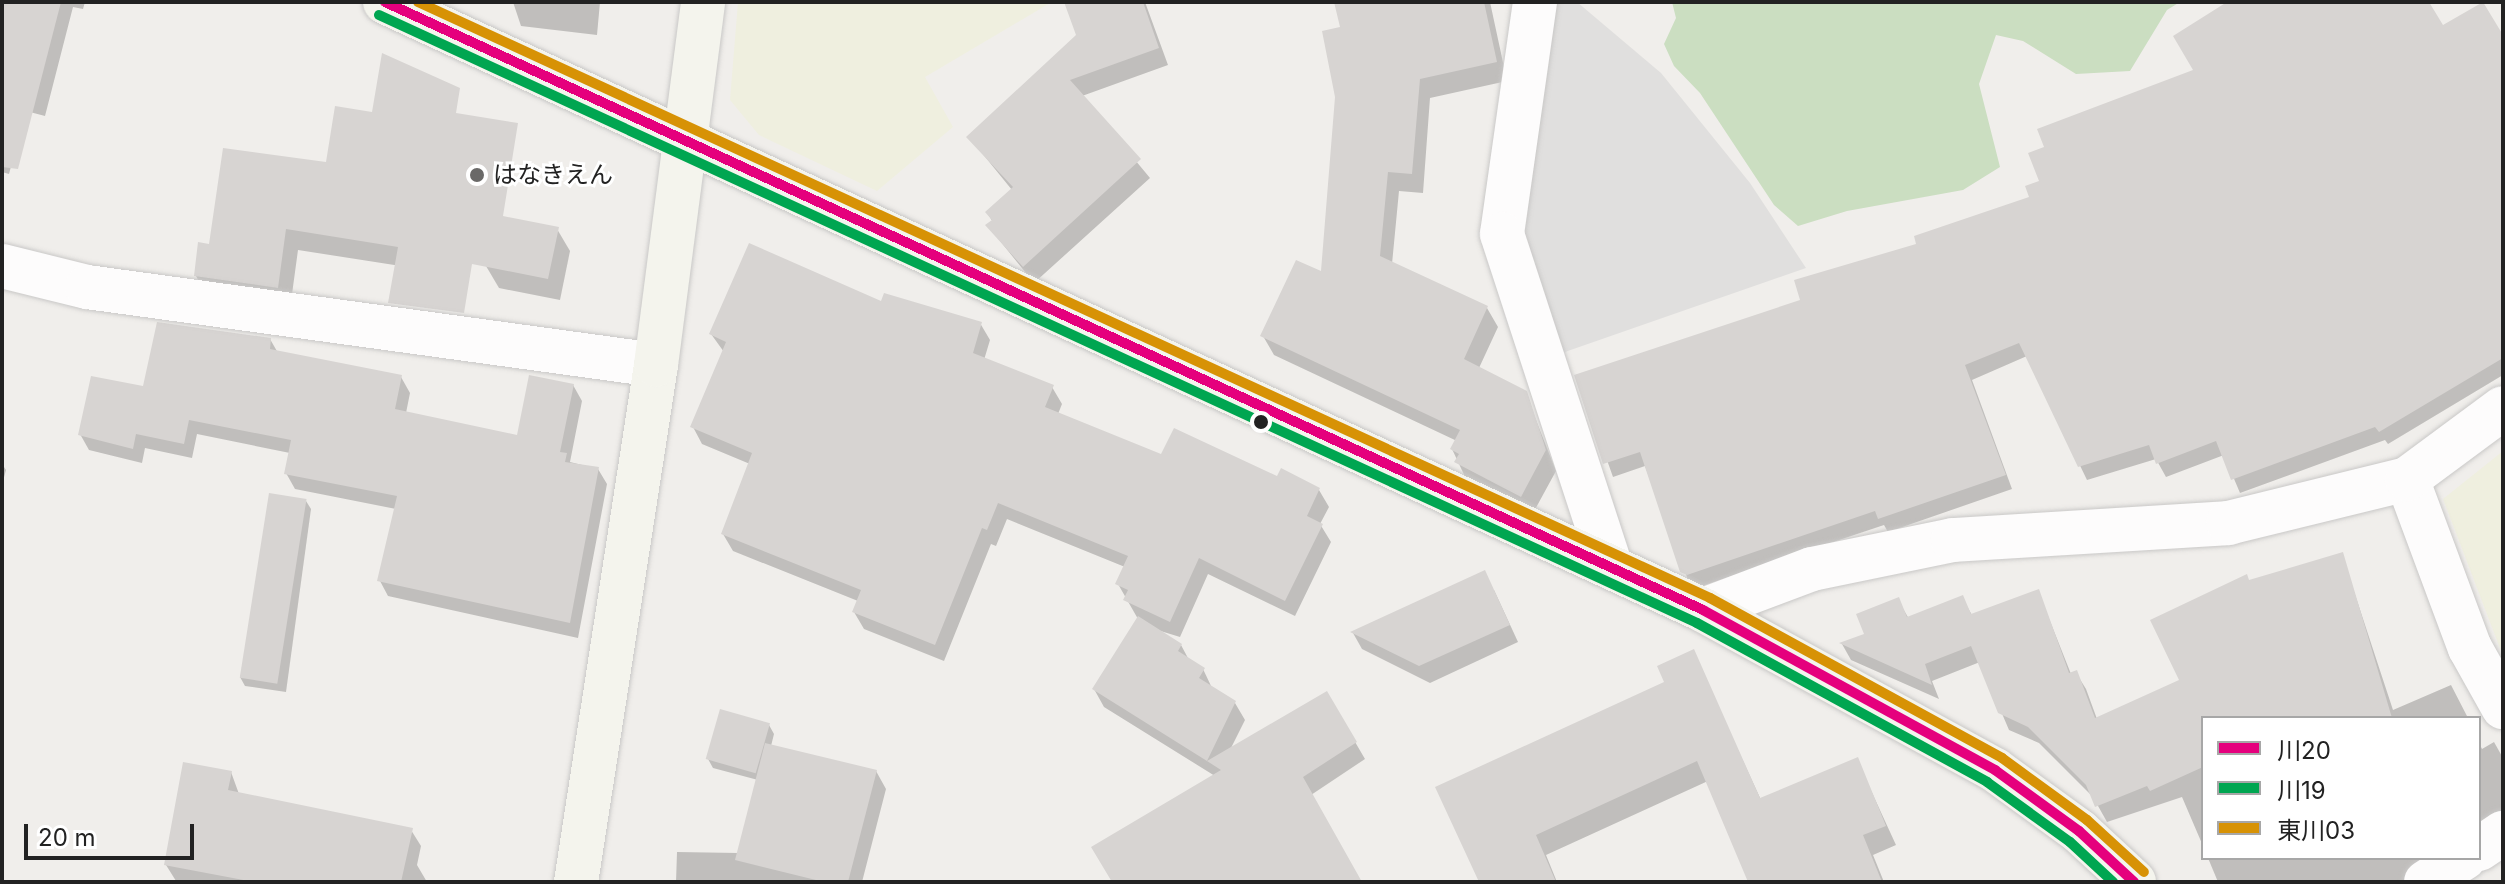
<!DOCTYPE html>
<html>
<head>
<meta charset="utf-8">
<style>
	body { margin:0 }
	#map { position:relative; width:2505px; height:884px; overflow:hidden; background:#f0eeeb; font-family:Inter,"Noto Sans JP",sans-serif }
	div>[style] { position:absolute }
	.farmland>* { inset:0; background:#efefdf }
	.forest>* { inset:0; background:#cbdec1 }
	.parking>* { inset:0; background:#e0dfde }
	.shadow>* { inset:0; background:#0003 }
	.building>* { inset:0; background:#d7d4d2; transform-origin:0 0 }
	.roads { filter:drop-shadow(0 0 2px #c9c8c7) drop-shadow(0 0 2px #c9c8c7) }
	.street>* { height:44px; margin:-22px; padding:0 22px; transform-origin:22px; border-radius:22px; background:#fdfcfc }
	.secondary>* { height:44px; margin:-22px; padding:0 22px; transform-origin:22px; border-radius:22px; background:#f4f4ed }
	.bus-1>* { height:10px; margin:-5px; padding:0 5px; transform-origin:5px; border-radius:5px; background:#e5007d }
	.bus-2>* { height:10px; margin:-5px; padding:0 5px; transform-origin:5px; border-radius:5px; background:#00a651 }
	.bus-3>* { height:10px; margin:-5px; padding:0 5px; transform-origin:5px; border-radius:5px; background:#d79205 }
	.dots>* { width:22px; height:22px; translate:-50% -50%; box-sizing:border-box; border:4px solid #fff; border-radius:50% }
	span { translate:-50% -50%; white-space:nowrap; text-align:center; line-height:1.15; -webkit-text-stroke:6px #fff; paint-order:stroke }
	.poi-label { font-size:24px; color:#222 }
	.left { translate:0 -50%; text-align:left }
	.frame { position:absolute; inset:0; border:4px solid #222; pointer-events:none }
	.legend { position:absolute; left:2201px; top:716px; width:280px; height:144px; box-sizing:border-box; background:#fff; border:2px solid #a7a7a7; margin:0; padding:10px 14px; list-style:none; font-size:24px; color:#222 }
	.legend li { display:flex; align-items:center; gap:16px; height:40px }
	.legend b { width:40px; border:2px solid #a7a7a7 }
	.scale { position:absolute; left:24px; top:824px; width:170px; height:36px; box-sizing:border-box; border:4px solid #222; border-top:0; padding-left:10px; font-size:24px; line-height:28px; white-space:nowrap; color:#222; -webkit-text-stroke:6px #fff; paint-order:stroke }
</style>
</head>
<body>
<div id="map">
	<div class="farmland">
		<div style="clip-path:polygon(738px 2px,1050px 2px,1050px 3px,925px 77px,953px 127px,877px 191px,759px 135px,730px 100px)"></div>
		<div style="clip-path:polygon(2503px 451px,2503px 656px,2443px 499px)"></div>
	</div>
	<div class="forest">
		<div style="clip-path:polygon(1672px 2px,2180px 2px,2167px 10px,2130px 71px,2076px 74px,2023px 41px,1996px 35px,1979px 84px,2000px 167px,1963px 190px,1847px 211px,1798px 226px,1774px 205px,1700px 93px,1674px 66px,1664px 44px,1676px 18px)"></div>
	</div>
	<div class="parking">
		<div style="clip-path:polygon(1553px 2px,1577px 2px,1661px 73px,1750px 183px,1806px 268px,1562px 353px,1518px 237px)"></div>
	</div>
	<div class="shadow">
		<div style="clip-path:polygon(2px 2px,85px 2px,83px 9px,73px 7px,45px 116px,26px 111px,9px 174px,2px 172px)"></div>
		<div style="clip-path:polygon(513px 2px,600px 2px,597px 35px,521px 26px)"></div>
		<div style="clip-path:polygon(1066px 2px,1145px 2px,1168px 65px,1082px 96px,1150px 178px,1034px 283px,988px 226px,993px 222px,987px 213px,1012px 190px,969px 137px,1078px 36px)"></div>
		<div style="clip-path:polygon(1336px 2px,1490px 2px,1507px 81px,1430px 98px,1423px 193px,1399px 191px,1392px 264px,1487px 308px,1498px 327px,1479px 368px,1525px 392px,1556px 471px,1532px 515px,1467px 481px,1452px 449px,1457px 441px,1274px 355px,1263px 336px,1322px 274px,1342px 29px)"></div>
		<div style="clip-path:polygon(2230px 2px,2427px 2px,2442px 28px,2503px 39px,2503px 375px,2388px 444px,2385px 440px,2240px 493px,2224px 455px,2166px 477px,2156px 459px,2087px 480px,2027px 356px,1972px 380px,2012px 489px,1888px 532px,1884px 525px,1696px 588px,1690px 585px,1645px 466px,1613px 477px,1577px 376px,1802px 301px,2032px 198px,2041px 182px,2196px 71px)"></div>
		<div style="clip-path:polygon(328px 164px,420px 269px,298px 250px,290px 309px,208px 298px,196px 276px,211px 246px)"></div>
		<div style="clip-path:polygon(557px 229px,570px 251px,560px 300px,499px 288px,486px 266px)"></div>
		<div style="clip-path:polygon(883px 304px,980px 323px,990px 340px,984px 360px,1052px 387px,1062px 404px,1058px 414px,1162px 456px,1319px 490px,1329px 507px,1320px 524px,1331px 542px,1295px 616px,1208px 574px,1180px 637px,1154px 629px,1181px 645px,1189px 660px,1203px 669px,1212px 688px,1235px 703px,1245px 720px,1230px 750px,1327px 694px,1365px 759px,1311px 795px,1360px 882px,1113px 882px,1215px 776px,1104px 707px,1094px 689px,1138px 619px,1118px 584px,1125px 567px,1007px 519px,996px 546px,991px 544px,944px 661px,864px 629px,854px 612px,858px 601px,733px 551px,723px 534px,750px 464px,702px 444px,693px 427px,724px 352px,711px 334px)"></div>
		<div style="clip-path:polygon(270px 339px,278px 353px,401px 377px,410px 393px,406px 413px,519px 438px,573px 385px,582px 401px,570px 462px,598px 469px,607px 484px,578px 638px,388px 596px,380px 581px,396px 509px,295px 489px,286px 473px,290px 453px,197px 434px,192px 458px,145px 448px,142px 463px,89px 450px,80px 434px,144px 389px)"></div>
		<div style="clip-path:polygon(2px 464px,6px 470px,2px 485px)"></div>
		<div style="clip-path:polygon(306px 501px,311px 509px,286px 692px,245px 686px,240px 677px)"></div>
		<div style="clip-path:polygon(2342px 555px,2393px 710px,2451px 685px,2468px 718px,2203px 718px,2203px 846px,2182px 797px,2107px 822px,2093px 797px,2039px 743px,2009px 730px,1980px 662px,1932px 681px,1939px 699px,1851px 660px,1842px 644px,1867px 635px,1898px 600px,1909px 619px,1962px 598px,1972px 615px,2038px 591px,2071px 674px,2076px 673px,2086px 689px,2097px 719px,2181px 681px,2250px 582px)"></div>
		<div style="clip-path:polygon(1494px 590px,1518px 642px,1430px 683px,1362px 649px,1353px 633px)"></div>
		<div style="clip-path:polygon(1693px 652px,1761px 800px,1857px 760px,1896px 845px,1873px 855px,1884px 882px,1751px 882px,1708px 781px,1546px 855px,1557px 882px,1481px 882px)"></div>
		<div style="clip-path:polygon(769px 725px,774px 734px,771px 746px,876px 771px,886px 789px,862px 882px,676px 882px,677px 852px,739px 853px,758px 780px,713px 768px,708px 759px)"></div>
		<div style="clip-path:polygon(2494px 742px,2503px 758px,2503px 828px,2479px 841px,2479px 743px,2482px 749px)"></div>
		<div style="clip-path:polygon(231px 772px,239px 794px,411px 830px,421px 846px,417px 865px,427px 882px,176px 881px,166px 865px)"></div>
		<div style="clip-path:polygon(2208px 858px,2454px 858px,2418px 882px,2218px 882px)"></div>
	</div>
	<div class="building">
		<div style="clip-path:polygon(2px 2px,61px 2px,18px 169px,2px 167px)"></div>
		<div style="clip-path:polygon(1064px 2px,1143px 2px,1159px 48px,1070px 80px,1141px 159px,1023px 267px,985px 225px,992px 220px,985px 212px,1013px 187px,966px 137px,1076px 35px)"></div>
		<div style="clip-path:polygon(1334px 2px,1484px 2px,1497px 62px,1420px 79px,1412px 174px,1388px 172px,1380px 256px,1488px 306px,1464px 359px,1527px 391px,1546px 450px,1521px 497px,1454px 462px,1459px 454px,1450px 449px,1460px 430px,1260px 336px,1296px 260px,1321px 271px,1335px 97px,1322px 31px,1340px 27px)"></div>
		<div style="clip-path:polygon(2227px 2px,2429px 2px,2443px 25px,2483px 2px,2503px 35px,2503px 358px,2379px 432px,2375px 427px,2231px 480px,2216px 441px,2156px 464px,2149px 445px,2078px 467px,2019px 343px,1965px 365px,2006px 475px,1878px 519px,1875px 511px,1687px 575px,1680px 572px,1640px 452px,1603px 464px,1574px 375px,1800px 300px,1794px 280px,1916px 244px,1914px 236px,2029px 197px,2025px 186px,2039px 181px,2028px 153px,2044px 147px,2037px 129px,2193px 70px,2173px 36px)"></div>
		<div style="clip-path:polygon(382px 53px,460px 88px,456px 113px,518px 123px,503px 216px,559px 227px,548px 279px,472px 264px,464px 313px,388px 303px,398px 247px,286px 229px,278px 288px,194px 276px,198px 242px,209px 244px,223px 148px,326px 162px,335px 106px,372px 112px)"></div>
		<div style="clip-path:polygon(749px 243px,881px 301px,884px 293px,982px 322px,973px 353px,1054px 385px,1045px 407px,1161px 454px,1174px 428px,1277px 476px,1281px 468px,1320px 488px,1307px 516px,1323px 524px,1285px 601px,1199px 558px,1170px 622px,1123px 600px,1128px 590px,1115px 584px,1128px 556px,998px 503px,987px 530px,982px 528px,935px 645px,852px 612px,861px 590px,721px 534px,752px 453px,690px 427px,726px 342px,709px 334px)"></div>
		<div style="clip-path:polygon(157px 322px,271px 338px,270px 349px,402px 375px,395px 409px,517px 435px,529px 375px,574px 384px,560px 452px,567px 453px,565px 462px,599px 467px,570px 623px,377px 581px,397px 496px,284px 474px,291px 440px,189px 420px,184px 444px,136px 434px,133px 449px,78px 435px,91px 376px,143px 386px)"></div>
		<div style="left:269px;top:493px;width:38px;height:187px;rotate:9deg"></div>
		<div style="clip-path:polygon(2343px 552px,2392px 718px,2203px 718px,2203px 767px,2150px 791px,2147px 786px,2095px 807px,2086px 785px,2028px 727px,1998px 713px,1971px 646px,1925px 664px,1932px 685px,1839px 643px,1864px 634px,1856px 614px,1899px 597px,1907px 617px,1963px 595px,1971px 614px,2039px 589px,2069px 673px,2077px 670px,2095px 718px,2179px 680px,2150px 620px,2247px 574px,2249px 580px)"></div>
		<div style="clip-path:polygon(1485px 570px,1510px 625px,1419px 666px,1350px 632px)"></div>
		<div style="clip-path:polygon(1138px 616px,1182px 644px,1178px 651px,1205px 668px,1199px 678px,1236px 701px,1207px 761px,1092px 689px)"></div>
		<div style="clip-path:polygon(1694px 649px,1760px 798px,1858px 757px,1886px 826px,1863px 835px,1882px 882px,1748px 882px,1697px 761px,1536px 835px,1556px 882px,1479px 882px,1435px 787px,1664px 682px,1657px 666px)"></div>
		<div style="clip-path:polygon(1327px 691px,1357px 742px,1303px 777px,1362px 882px,1112px 882px,1091px 847px,1221px 770px,1207px 761px)"></div>
		<div style="left:720px;top:709px;width:52px;height:52px;rotate:16deg"></div>
		<div style="clip-path:polygon(765px 743px,877px 770px,848px 882px,824px 882px,735px 860px)"></div>
		<div style="clip-path:polygon(183px 762px,232px 771px,228px 790px,413px 828px,401px 882px,254px 882px,164px 865px)"></div>
	</div>
	<div class="roads">
		<div class="street">
			<div style="left:1535px;top:2px;width:234px;rotate:98.1deg"></div>
			<div style="left:1502px;top:234px;width:348px;rotate:71.9deg"></div>
			<div style="left:2px;top:266px;width:88px;rotate:13.9deg"></div>
			<div style="left:87px;top:287px;width:574px;rotate:7.81deg"></div>
			<div style="left:2407px;top:479px;width:180px;rotate:69.6deg"></div>
			<div style="left:2470px;top:648px;width:68px;rotate:60.8deg"></div>
			<div style="left:1703px;top:610px;width:116px;rotate:-20.6deg"></div>
			<div style="left:1812px;top:569px;width:144px;rotate:-11.6deg"></div>
			<div style="left:1953px;top:540px;width:276px;rotate:-3.5deg"></div>
			<div style="left:2228px;top:523px;width:184px;rotate:-13.8deg"></div>
			<div style="left:2407px;top:479px;width:119px;rotate:-36.5deg"></div>
			<div style="left:2479px;top:849px;width:29px;rotate:-34deg"></div>
			<div style="left:2426px;top:882px;width:45px;rotate:-32.3deg"></div>
		</div>
		<div class="secondary">
			<div style="left:385px;top:2px;width:1451px;rotate:24.76deg"></div>
			<div style="left:1703px;top:610px;width:333px;rotate:28.7deg"></div>
			<div style="left:1995px;top:770px;width:104px;rotate:36deg"></div>
			<div style="left:2079px;top:831px;width:75px;rotate:42.8deg"></div>
			<div style="left:576px;top:882px;width:523px;rotate:-81.2deg"></div>
			<div style="left:656px;top:365px;width:366px;rotate:-82.6deg"></div>
		</div>
	</div>
	<div class="bus-1">
		<div style="left:385px;top:2px;width:1451px;rotate:24.76deg"></div>
		<div style="left:1703px;top:610px;width:333px;rotate:28.7deg"></div>
		<div style="left:1995px;top:770px;width:104px;rotate:36deg"></div>
		<div style="left:2079px;top:831px;width:75px;rotate:42.8deg"></div>
	</div>
	<div class="bus-2">
		<div style="left:379px;top:15px;width:1451px;rotate:24.76deg"></div>
		<div style="left:1697px;top:623px;width:331px;rotate:28.7deg"></div>
		<div style="left:1987px;top:782px;width:102px;rotate:35.9deg"></div>
		<div style="left:2070px;top:842px;width:59px;rotate:42.9deg"></div>
	</div>
	<div class="bus-3">
		<div style="left:418px;top:2px;width:1423px;rotate:24.76deg"></div>
		<div style="left:1710px;top:598px;width:333px;rotate:28.7deg"></div>
		<div style="left:2002px;top:758px;width:105px;rotate:36.1deg"></div>
		<div style="left:2087px;top:820px;width:77px;rotate:42.4deg"></div>
	</div>
	<div class="dots">
		<div style="left:477px;top:175px;background:#6a6968"></div>
		<div style="left:1261px;top:422px;background:#222"></div>
	</div>
	<div class="poi-label">
		<span class="left" style="left:493px;top:175px">はなきえん</span>
	</div>
	<div class="frame"></div>
	<ul class="legend">
	<li><b style="height:10px;background:#e5007d"></b>川20</li>
	<li><b style="height:10px;background:#00a651"></b>川19</li>
	<li><b style="height:10px;background:#d79205"></b>東川03</li>
	</ul>
	<div class="scale">20 m</div>
</div>
</body>
</html>
